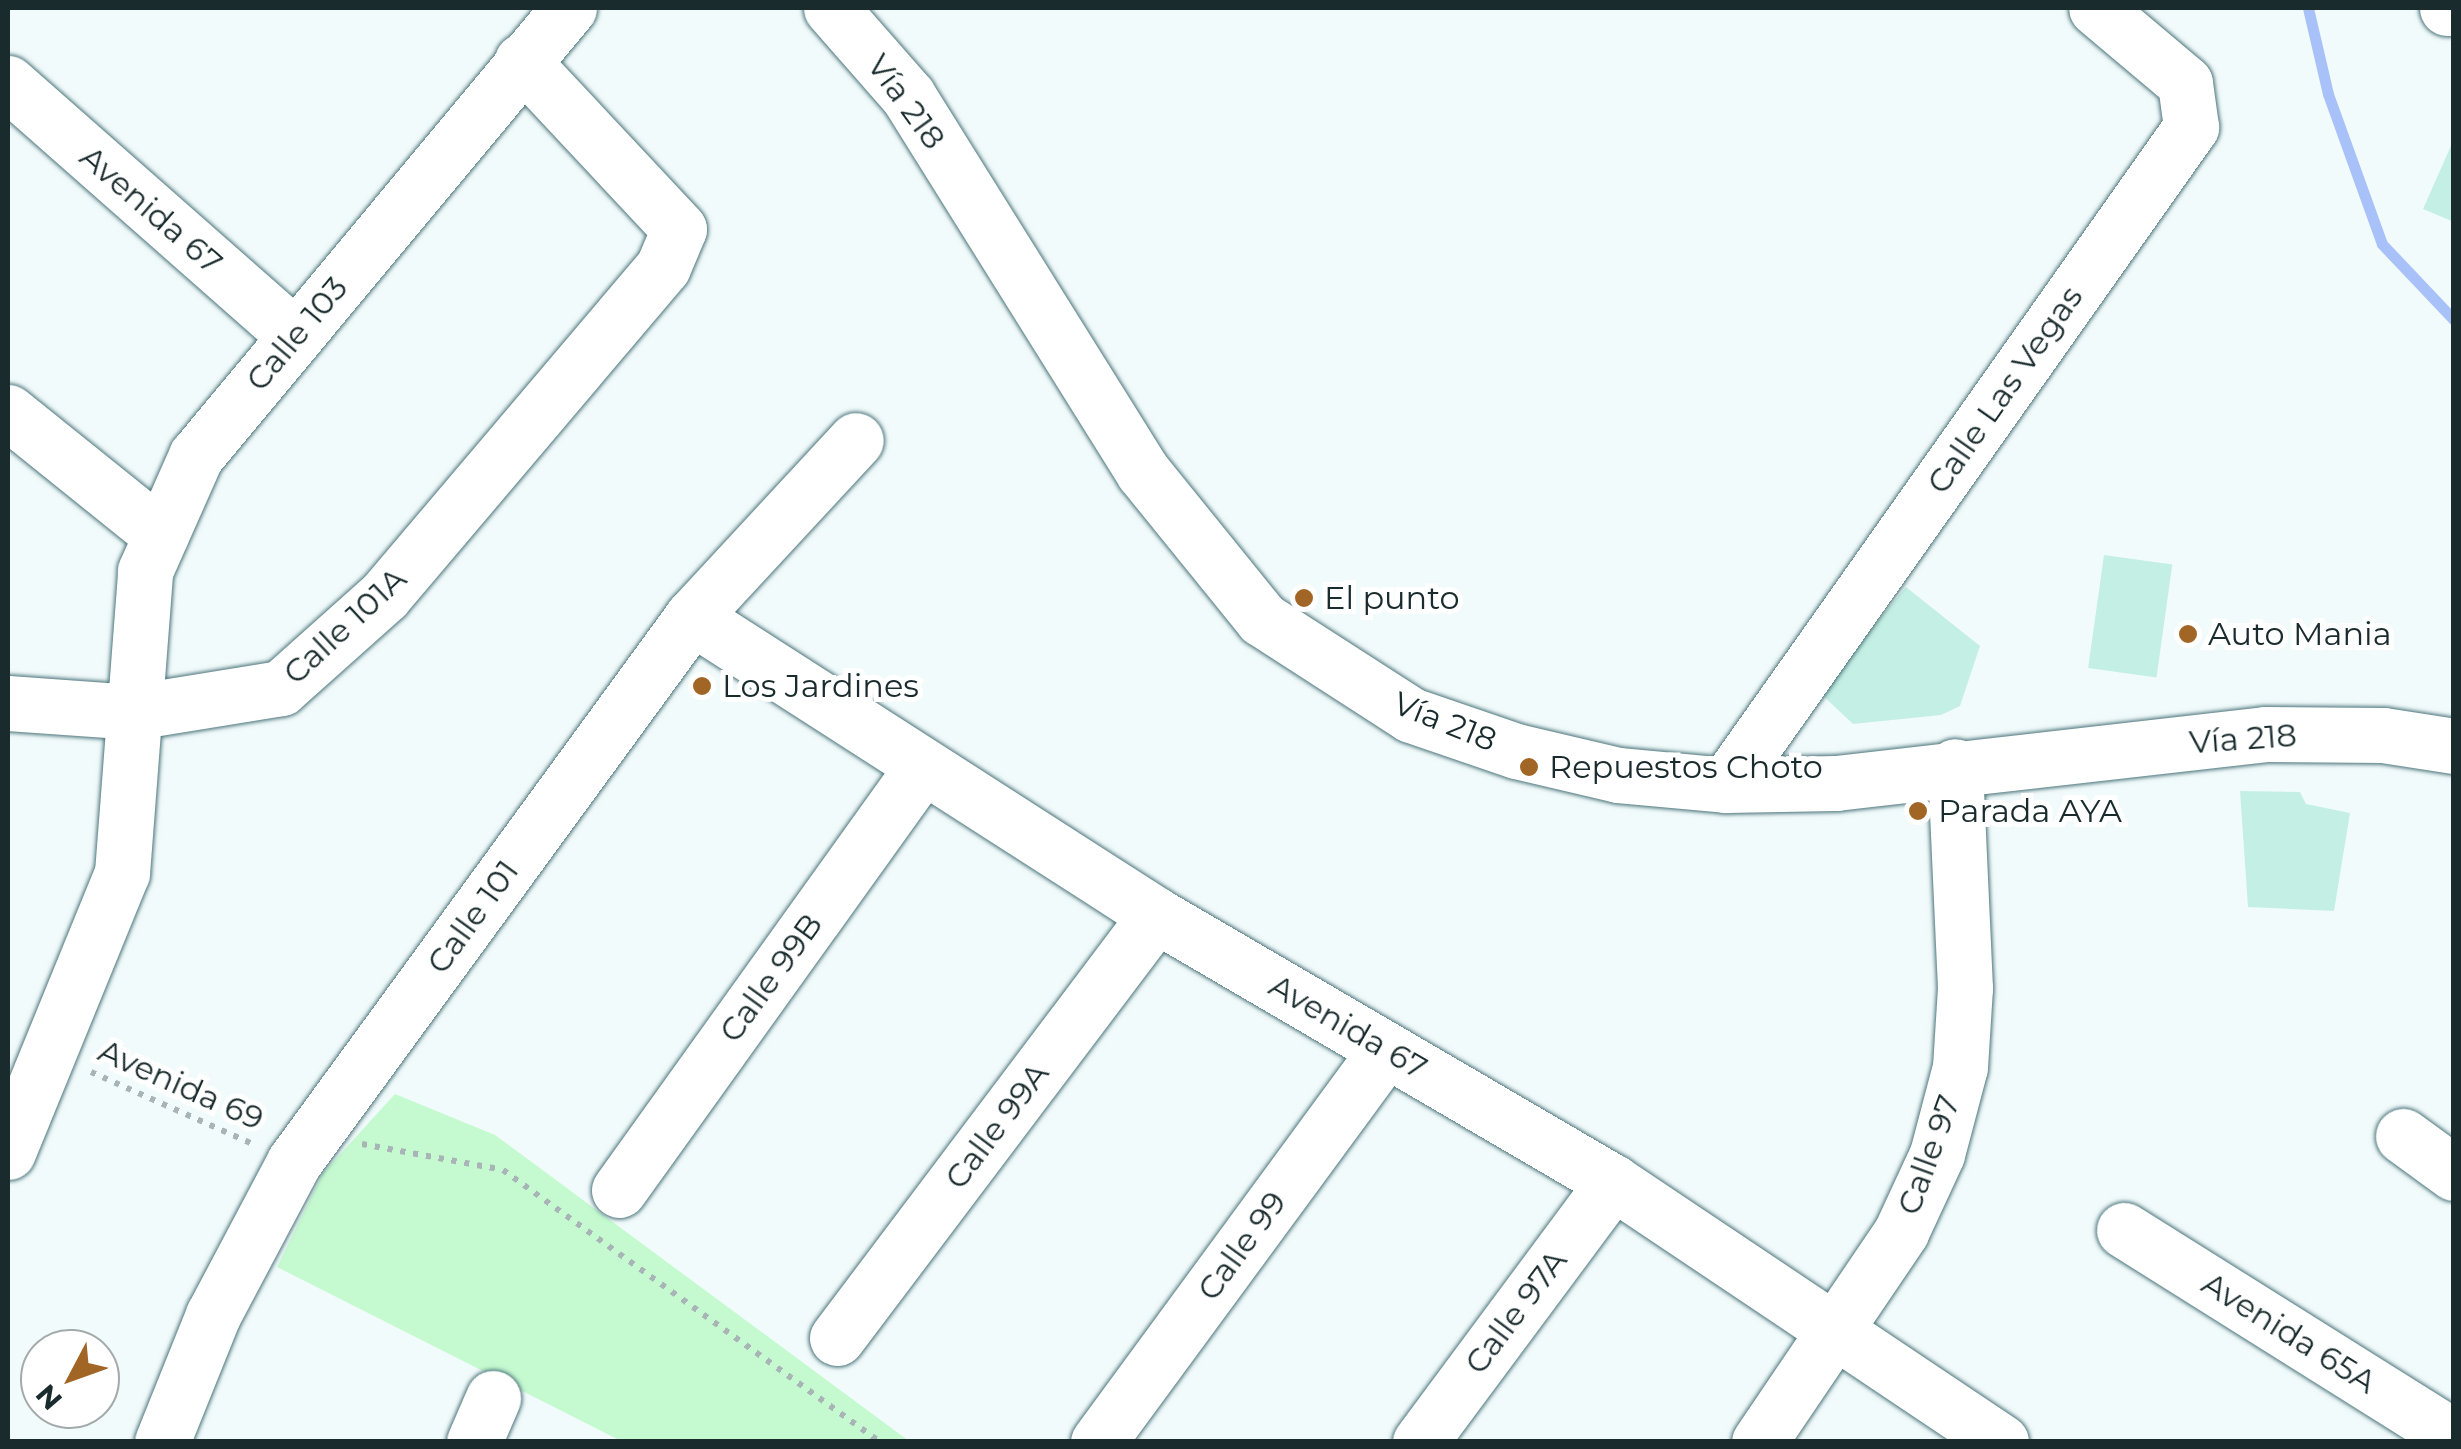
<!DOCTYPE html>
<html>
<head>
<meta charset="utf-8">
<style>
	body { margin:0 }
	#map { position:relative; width:2461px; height:1449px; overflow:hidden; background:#f2fbfc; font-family:Montserrat,sans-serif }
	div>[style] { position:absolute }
	.green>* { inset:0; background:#c5fad0 }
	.stream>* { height:11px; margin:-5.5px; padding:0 5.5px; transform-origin:5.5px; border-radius:5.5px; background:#a8c2f9 }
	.building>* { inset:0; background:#c4efe4; transform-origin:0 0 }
	.path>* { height:6px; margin-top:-3px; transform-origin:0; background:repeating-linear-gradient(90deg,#a8b4b6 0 5px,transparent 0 13px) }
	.roads { filter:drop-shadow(0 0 2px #4c757b) drop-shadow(0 0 2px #4c757b) }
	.minor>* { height:55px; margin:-27.5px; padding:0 27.5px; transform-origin:27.5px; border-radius:27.5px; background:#fff }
	.major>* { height:55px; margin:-27.5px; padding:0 27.5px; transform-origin:27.5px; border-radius:27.5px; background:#fff }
	.dots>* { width:28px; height:28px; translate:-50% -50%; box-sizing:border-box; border:5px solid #fff; border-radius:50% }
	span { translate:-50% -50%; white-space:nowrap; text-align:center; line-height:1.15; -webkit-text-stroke:10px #fff; paint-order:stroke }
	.street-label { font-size:32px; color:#1a2b2d }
	.poi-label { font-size:32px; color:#1a2b2d }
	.left { translate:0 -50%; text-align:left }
	.frame { position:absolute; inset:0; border:10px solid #1a2b2d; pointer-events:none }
	.north { position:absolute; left:20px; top:1329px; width:100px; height:100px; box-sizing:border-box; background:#fff; border:2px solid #a3aaab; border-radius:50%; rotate:229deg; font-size:28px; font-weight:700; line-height:40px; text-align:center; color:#1a2b2d }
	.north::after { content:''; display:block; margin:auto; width:35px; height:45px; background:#a16626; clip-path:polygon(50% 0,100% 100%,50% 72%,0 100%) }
</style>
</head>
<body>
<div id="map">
	<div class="green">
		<div style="clip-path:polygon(395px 1094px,495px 1135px,909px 1441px,621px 1441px,277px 1267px,323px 1173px)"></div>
	</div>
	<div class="stream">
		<div style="left:2308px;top:8px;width:88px;rotate:76.9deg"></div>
		<div style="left:2328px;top:94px;width:159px;rotate:70.2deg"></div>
		<div style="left:2382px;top:244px;width:105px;rotate:46.5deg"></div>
	</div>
	<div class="building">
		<div style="clip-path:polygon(2454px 139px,2454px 222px,2423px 209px)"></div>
		<div style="left:2104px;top:555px;width:69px;height:114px;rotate:8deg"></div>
		<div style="clip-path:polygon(1906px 587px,1980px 646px,1960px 706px,1941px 715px,1853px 724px,1819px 692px)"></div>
		<div style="clip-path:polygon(2240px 791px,2300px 792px,2306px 804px,2350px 813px,2334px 911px,2248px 907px)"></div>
	</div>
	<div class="path">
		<div style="left:91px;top:1072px;width:177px;rotate:24deg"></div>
		<div style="left:362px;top:1144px;width:143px;rotate:10.4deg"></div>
		<div style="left:503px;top:1170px;width:465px;rotate:35.8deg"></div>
	</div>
	<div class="roads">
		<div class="minor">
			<div style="left:2447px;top:8px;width:3px"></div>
			<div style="left:8px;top:83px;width:383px;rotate:41.4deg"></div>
			<div style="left:8px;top:412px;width:196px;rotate:38.8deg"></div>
			<div style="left:692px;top:617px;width:551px;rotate:32.71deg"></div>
			<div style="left:1156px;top:915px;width:529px;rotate:30.3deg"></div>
			<div style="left:1613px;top:1182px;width:467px;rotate:33.8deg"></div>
			<div style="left:8px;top:703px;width:125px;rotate:4.1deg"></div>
			<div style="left:133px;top:712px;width:150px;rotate:-9.2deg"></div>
			<div style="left:281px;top:688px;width:138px;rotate:-41.8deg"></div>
			<div style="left:384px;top:596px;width:431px;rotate:-49.7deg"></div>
			<div style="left:663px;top:267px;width:41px;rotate:-67.2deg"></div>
			<div style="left:679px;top:229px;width:230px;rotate:-133.1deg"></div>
			<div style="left:1726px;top:785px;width:806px;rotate:-54.75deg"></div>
			<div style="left:2191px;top:127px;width:44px;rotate:-97.8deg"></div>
			<div style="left:2185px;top:83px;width:116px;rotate:-139.9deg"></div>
			<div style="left:2403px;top:1136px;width:63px;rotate:36deg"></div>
			<div style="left:8px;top:1152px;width:301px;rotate:-67.8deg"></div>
			<div style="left:122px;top:873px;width:303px;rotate:-85.6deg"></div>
			<div style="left:145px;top:571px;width:126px;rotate:-66.1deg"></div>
			<div style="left:196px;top:456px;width:583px;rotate:-50.22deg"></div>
			<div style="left:619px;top:1190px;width:522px;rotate:-54.36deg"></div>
			<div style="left:2124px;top:1230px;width:390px;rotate:32.1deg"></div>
			<div style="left:837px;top:1338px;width:530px;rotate:-52.98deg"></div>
			<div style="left:162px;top:1442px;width:137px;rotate:-68.1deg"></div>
			<div style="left:213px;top:1315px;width:173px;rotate:-62.1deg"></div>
			<div style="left:294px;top:1162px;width:675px;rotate:-53.86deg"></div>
			<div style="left:692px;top:617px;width:241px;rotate:-47.2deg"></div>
			<div style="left:474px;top:1442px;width:48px;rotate:-66.6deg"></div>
			<div style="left:1098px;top:1442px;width:486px;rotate:-53.7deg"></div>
			<div style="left:1420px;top:1442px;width:324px;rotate:-53.4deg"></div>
			<div style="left:1759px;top:1442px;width:254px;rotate:-55.9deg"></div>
			<div style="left:1901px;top:1232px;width:86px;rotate:-65.2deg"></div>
			<div style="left:1937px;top:1154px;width:90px;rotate:-75.2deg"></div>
			<div style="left:1960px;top:1067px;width:79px;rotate:-86.4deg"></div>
			<div style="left:1965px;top:988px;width:222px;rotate:-92.6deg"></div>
		</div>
		<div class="major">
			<div style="left:831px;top:8px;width:117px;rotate:48.8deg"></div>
			<div style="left:908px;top:96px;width:443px;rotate:58deg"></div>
			<div style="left:1143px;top:472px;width:189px;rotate:51deg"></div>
			<div style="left:1262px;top:619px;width:177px;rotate:32.8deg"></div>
			<div style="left:1411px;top:715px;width:111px;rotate:18.9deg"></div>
			<div style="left:1516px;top:751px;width:105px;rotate:13.2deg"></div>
			<div style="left:1618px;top:775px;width:108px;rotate:5.3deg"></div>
			<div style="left:1726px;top:785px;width:110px;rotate:-1deg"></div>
			<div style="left:1836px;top:783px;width:432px;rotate:-6.5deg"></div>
			<div style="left:2265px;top:734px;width:118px;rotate:0.5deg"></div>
			<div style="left:2383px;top:735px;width:72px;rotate:8.8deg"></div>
		</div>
	</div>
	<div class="dots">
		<div style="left:1304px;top:598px;background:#a16626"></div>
		<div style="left:2188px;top:634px;background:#a16626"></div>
		<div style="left:702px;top:686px;background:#a16626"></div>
		<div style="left:1529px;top:767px;background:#a16626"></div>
		<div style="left:1918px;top:811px;background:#a16626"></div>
	</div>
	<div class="street-label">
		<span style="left:906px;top:102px;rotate:54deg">Vía 218</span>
		<span style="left:151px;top:210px;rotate:41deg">Avenida 67</span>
		<span style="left:297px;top:334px;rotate:-50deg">Calle 103</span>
		<span style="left:2005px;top:390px;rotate:-55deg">Calle Las Vegas</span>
		<span style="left:345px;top:626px;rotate:-43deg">Calle 101A</span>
		<span style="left:1445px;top:722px;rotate:22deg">Vía 218</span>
		<span style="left:2243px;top:739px;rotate:-4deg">Vía 218</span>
		<span style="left:473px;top:917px;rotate:-54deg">Calle 101</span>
		<span style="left:771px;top:978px;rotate:-54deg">Calle 99B</span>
		<span style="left:1348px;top:1027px;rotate:30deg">Avenida 67</span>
		<span style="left:181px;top:1085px;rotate:24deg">Avenida 69</span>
		<span style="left:997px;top:1126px;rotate:-53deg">Calle 99A</span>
		<span style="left:1929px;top:1155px;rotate:-70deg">Calle 97</span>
		<span style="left:1242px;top:1246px;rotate:-54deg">Calle 99</span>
		<span style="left:1516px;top:1312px;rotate:-53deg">Calle 97A</span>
		<span style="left:2289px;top:1333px;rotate:32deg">Avenida 65A</span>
	</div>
	<div class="poi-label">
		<span class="left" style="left:1324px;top:598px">El punto</span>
		<span class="left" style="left:2208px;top:634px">Auto Mania</span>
		<span class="left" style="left:722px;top:686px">Los Jardines</span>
		<span class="left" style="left:1549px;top:767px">Repuestos Choto</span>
		<span class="left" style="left:1938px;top:811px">Parada AYA</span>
	</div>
	<div class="frame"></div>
	<div class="north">N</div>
</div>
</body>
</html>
